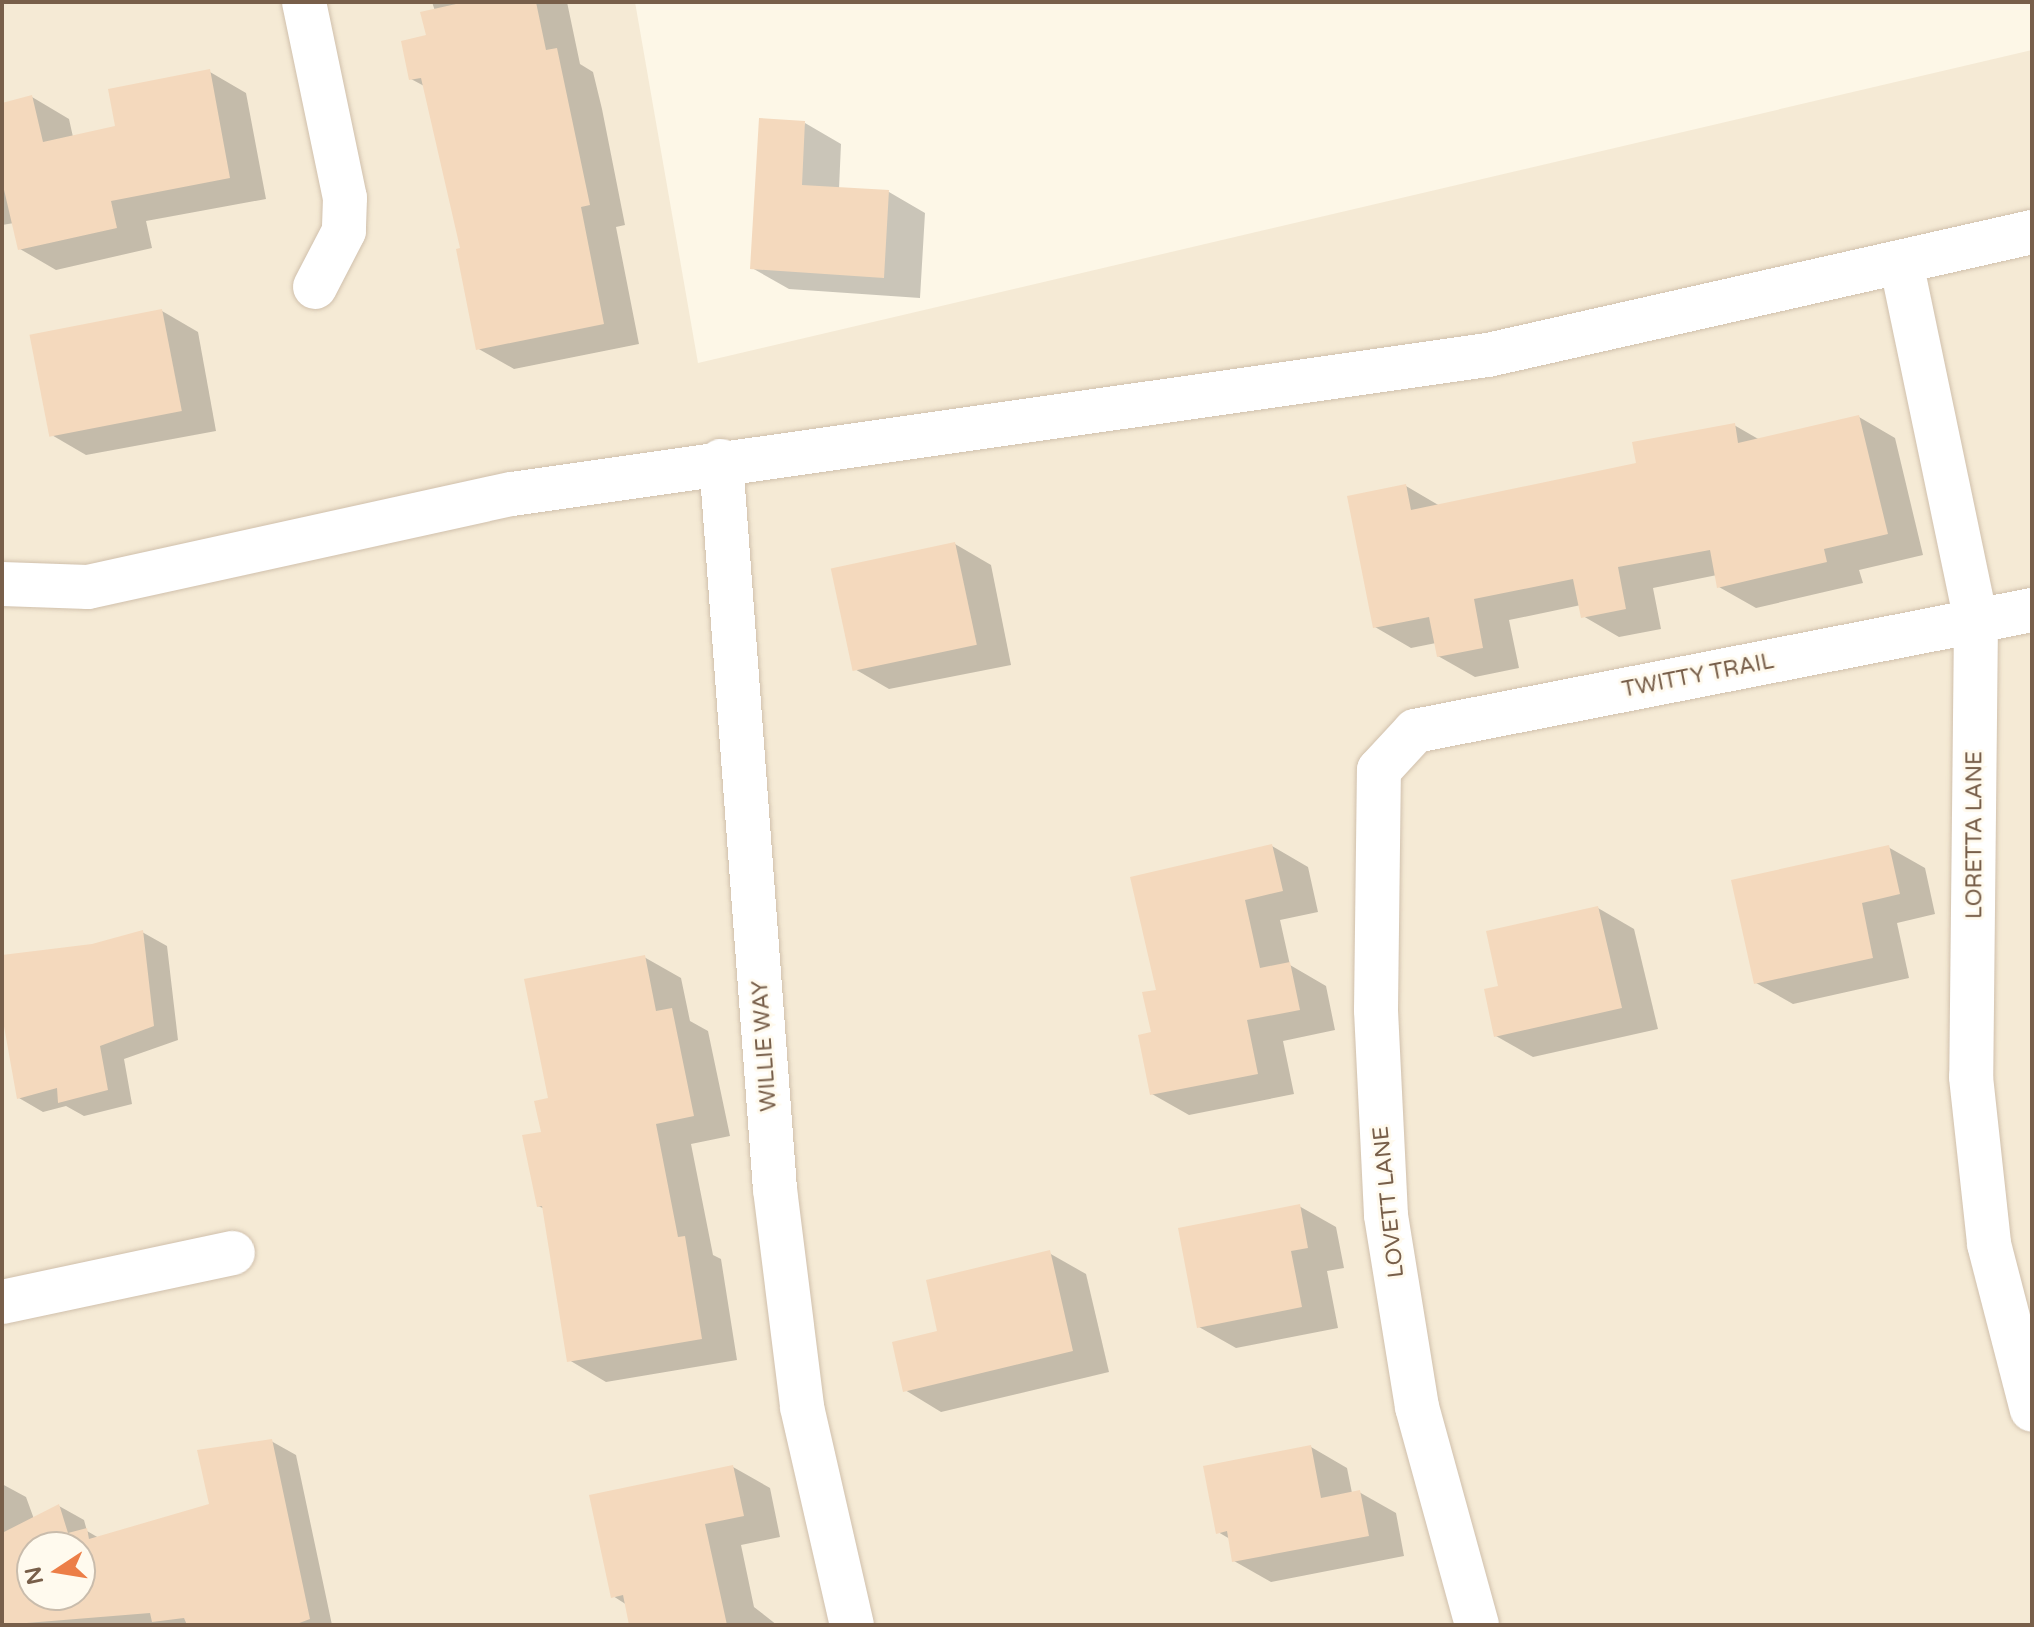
<!DOCTYPE html>
<html>
<head>
<meta charset="utf-8">
<style>
	body { margin:0 }
	#map { position:relative; width:2034px; height:1627px; overflow:hidden; background:#fdf7e7; font-family:"Varela Round",sans-serif }
	div>[style] { position:absolute }
	.residential>* { inset:0; background:#f5ead5 }
	.shadow>* { inset:0; background:#0003 }
	.building>* { inset:0; background:#f4d9bd; transform-origin:0 0 }
	.roads { filter:drop-shadow(0 0 2px #d0c0ac) drop-shadow(0 0 2px #d0c0ac) }
	.street>* { height:44px; margin:-22px; padding:0 22px; transform-origin:22px; border-radius:22px; background:#fff }
	span { translate:-50% -50%; white-space:nowrap; text-align:center; line-height:1.15; -webkit-text-stroke:6px #fffaee; paint-order:stroke }
	.street-label { font-size:22px; color:#785f4a }
	.frame { position:absolute; inset:0; border:4px solid #785f4a; pointer-events:none }
	.north { position:absolute; left:16px; top:1531px; width:80px; height:80px; box-sizing:border-box; background:#fffaee; border:2px solid #c9bcac; border-radius:50%; rotate:258deg; font-size:22px; font-weight:700; line-height:32px; text-align:center; color:#785f4a }
	.north::after { content:''; display:block; margin:auto; width:28px; height:36px; background:#ec7e47; clip-path:polygon(50% 0,100% 100%,50% 72%,0 100%) }
</style>
</head>
<body>
<div id="map">
	<div class="residential">
		<div style="clip-path:polygon(evenodd,2px 2px,635px 2px,698px 363px,2032px 50px,2032px 1625px,2px 1625px,2px 2px,32px 1547px,80px 1547px,80px 1595px,32px 1595px,32px 1547px)"></div>
	</div>
	<div class="shadow">
		<div style="clip-path:polygon(432px 2px,567px 2px,580px 64px,593px 72px,602px 109px,625px 225px,616px 227px,639px 344px,514px 369px,477px 348px,462px 249px,426px 87px,411px 79px,428px 36px,435px 11px)"></div>
		<div style="clip-path:polygon(210px 72px,246px 93px,266px 199px,146px 221px,152px 248px,56px 270px,20px 249px,14px 223px,2px 225px,2px 105px,32px 97px,69px 119px,73px 137px,118px 127px)"></div>
		<div style="clip-path:polygon(805px 123px,841px 144px,839px 189px,889px 192px,925px 213px,920px 298px,789px 289px,752px 268px)"></div>
		<div style="clip-path:polygon(162px 311px,198px 332px,216px 431px,86px 455px,50px 434px)"></div>
		<div style="clip-path:polygon(1859px 417px,1895px 438px,1923px 555px,1859px 570px,1863px 583px,1756px 608px,1719px 587px,1717px 575px,1653px 588px,1661px 629px,1619px 637px,1583px 616px,1581px 605px,1509px 620px,1519px 668px,1475px 677px,1438px 656px,1436px 643px,1411px 648px,1375px 627px,1406px 486px,1440px 506px,1638px 465px,1734px 425px,1760px 440px)"></div>
		<div style="clip-path:polygon(955px 544px,991px 565px,1011px 665px,889px 689px,853px 668px)"></div>
		<div style="clip-path:polygon(1272px 846px,1308px 867px,1318px 912px,1280px 920px,1290px 965px,1326px 986px,1335px 1030px,1283px 1041px,1294px 1094px,1189px 1115px,1152px 1094px,1159px 991px)"></div>
		<div style="clip-path:polygon(1888px 847px,1925px 868px,1935px 914px,1897px 923px,1909px 978px,1793px 1004px,1756px 983px)"></div>
		<div style="clip-path:polygon(1598px 908px,1634px 929px,1658px 1029px,1533px 1057px,1496px 1036px,1501px 988px)"></div>
		<div style="clip-path:polygon(142px 932px,167px 946px,178px 1040px,124px 1059px,132px 1104px,84px 1116px,66px 1106px,43px 1112px,19px 1098px,2px 1003px,2px 957px,93px 946px)"></div>
		<div style="clip-path:polygon(644px 957px,681px 978px,690px 1021px,708px 1031px,730px 1136px,691px 1144px,713px 1255px,721px 1259px,737px 1360px,606px 1382px,569px 1360px,545px 1209px,538px 1206px,543px 1133px,550px 1100px)"></div>
		<div style="clip-path:polygon(1299px 1206px,1336px 1227px,1344px 1268px,1327px 1271px,1338px 1328px,1236px 1348px,1199px 1327px)"></div>
		<div style="clip-path:polygon(1049px 1253px,1086px 1274px,1109px 1372px,941px 1412px,905px 1390px,940px 1332px)"></div>
		<div style="clip-path:polygon(evenodd,271px 1441px,296px 1455px,332px 1625px,2px 1625px,2px 1484px,26px 1497px,34px 1519px,59px 1506px,84px 1520px,87px 1531px,99px 1538px,212px 1506px,271px 1441px,32px 1547px,80px 1547px,80px 1595px,32px 1595px,32px 1547px)"></div>
		<div style="clip-path:polygon(1311px 1447px,1347px 1468px,1352px 1493px,1359px 1492px,1396px 1513px,1404px 1556px,1271px 1582px,1234px 1561px,1230px 1539px,1218px 1532px)"></div>
		<div style="clip-path:polygon(733px 1467px,770px 1488px,780px 1537px,741px 1545px,754px 1607px,777px 1625px,631px 1625px,627px 1605px,613px 1596px)"></div>
	</div>
	<div class="building">
		<div style="clip-path:polygon(465px 2px,536px 2px,546px 50px,557px 48px,590px 205px,581px 207px,604px 324px,476px 350px,456px 249px,460px 248px,421px 78px,409px 80px,401px 41px,426px 35px,420px 12px)"></div>
		<div style="clip-path:polygon(210px 69px,230px 178px,111px 201px,117px 228px,18px 250px,2px 181px,2px 103px,32px 95px,43px 142px,115px 126px,108px 89px)"></div>
		<div style="clip-path:polygon(759px 118px,805px 121px,802px 185px,889px 190px,884px 278px,750px 269px)"></div>
		<div style="left:162px;top:309px;width:104px;height:135px;rotate:79deg"></div>
		<div style="clip-path:polygon(1859px 415px,1888px 534px,1824px 549px,1827px 562px,1717px 588px,1710px 550px,1618px 567px,1626px 609px,1581px 618px,1573px 579px,1474px 599px,1483px 648px,1437px 657px,1429px 617px,1373px 628px,1347px 496px,1406px 484px,1411px 510px,1636px 463px,1632px 442px,1735px 423px,1738px 443px)"></div>
		<div style="left:955px;top:542px;width:105px;height:127px;rotate:78deg"></div>
		<div style="clip-path:polygon(1272px 844px,1283px 891px,1245px 900px,1260px 968px,1290px 962px,1300px 1010px,1247px 1020px,1258px 1074px,1150px 1095px,1138px 1035px,1151px 1032px,1142px 992px,1156px 990px,1130px 877px)"></div>
		<div style="clip-path:polygon(1889px 845px,1900px 894px,1862px 903px,1873px 958px,1754px 984px,1731px 880px)"></div>
		<div style="clip-path:polygon(1598px 906px,1622px 1008px,1494px 1037px,1484px 989px,1498px 986px,1486px 931px)"></div>
		<div style="clip-path:polygon(143px 930px,154px 1026px,100px 1046px,108px 1090px,58px 1103px,57px 1088px,17px 1099px,2px 1015px,2px 955px,92px 944px)"></div>
		<div style="clip-path:polygon(645px 955px,656px 1011px,672px 1008px,694px 1116px,656px 1124px,678px 1237px,685px 1236px,702px 1339px,567px 1362px,542px 1206px,537px 1207px,522px 1135px,541px 1132px,534px 1101px,548px 1098px,524px 979px)"></div>
		<div style="clip-path:polygon(1300px 1204px,1308px 1248px,1291px 1251px,1302px 1307px,1197px 1328px,1178px 1228px)"></div>
		<div style="clip-path:polygon(1050px 1250px,1073px 1351px,903px 1392px,892px 1342px,937px 1331px,926px 1280px)"></div>
		<div style="clip-path:polygon(evenodd,272px 1439px,310px 1619px,294px 1625px,187px 1625px,184px 1618px,152px 1622px,150px 1613px,2px 1625px,2px 1533px,59px 1504px,68px 1533px,87px 1528px,89px 1539px,209px 1504px,197px 1450px,272px 1439px,32px 1547px,80px 1547px,80px 1595px,32px 1595px,32px 1547px)"></div>
		<div style="clip-path:polygon(1311px 1445px,1321px 1498px,1360px 1490px,1369px 1536px,1232px 1562px,1227px 1531px,1216px 1534px,1203px 1466px)"></div>
		<div style="clip-path:polygon(733px 1465px,744px 1516px,705px 1524px,727px 1625px,629px 1625px,623px 1595px,611px 1598px,589px 1495px)"></div>
	</div>
	<div class="roads">
		<div class="street">
			<div style="left:304px;top:2px;width:200px;rotate:78.2deg"></div>
			<div style="left:345px;top:198px;width:33px;rotate:92deg"></div>
			<div style="left:344px;top:231px;width:63px;rotate:117.4deg"></div>
			<div style="left:1901px;top:262px;width:368px;rotate:78.2deg"></div>
			<div style="left:1976px;top:622px;width:455px;rotate:90.6deg"></div>
			<div style="left:1971px;top:1077px;width:168px;rotate:83.8deg"></div>
			<div style="left:1989px;top:1244px;width:171px;rotate:75.5deg"></div>
			<div style="left:721px;top:461px;width:730px;rotate:85.76deg"></div>
			<div style="left:775px;top:1189px;width:220px;rotate:82.9deg"></div>
			<div style="left:802px;top:1407px;width:224px;rotate:77.1deg"></div>
			<div style="left:2px;top:584px;width:86px;rotate:2deg"></div>
			<div style="left:88px;top:587px;width:434px;rotate:-12.4deg"></div>
			<div style="left:512px;top:494px;width:986px;rotate:-8.11deg"></div>
			<div style="left:1488px;top:355px;width:558px;rotate:-12.74deg"></div>
			<div style="left:2px;top:1302px;width:236px;rotate:-12deg"></div>
			<div style="left:1477px;top:1625px;width:226px;rotate:-105.4deg"></div>
			<div style="left:1417px;top:1407px;width:194px;rotate:-99.2deg"></div>
			<div style="left:1386px;top:1215px;width:205px;rotate:-92.8deg"></div>
			<div style="left:1376px;top:1010px;width:240px;rotate:-89.3deg"></div>
			<div style="left:1379px;top:770px;width:53px;rotate:-47.3deg"></div>
			<div style="left:1415px;top:731px;width:629px;rotate:-11.1deg"></div>
		</div>
	</div>
	<div class="street-label">
		<span style="left:1698px;top:676px;rotate:-11deg">TWITTY TRAIL</span>
		<span style="left:1975px;top:835px;rotate:-90deg">LORETTA LANE</span>
		<span style="left:765px;top:1046px;rotate:-94deg">WILLIE WAY</span>
		<span style="left:1389px;top:1202px;rotate:-96deg">LOVETT LANE</span>
	</div>
	<div class="frame"></div>
	<div class="north">N</div>
</div>
</body>
</html>
